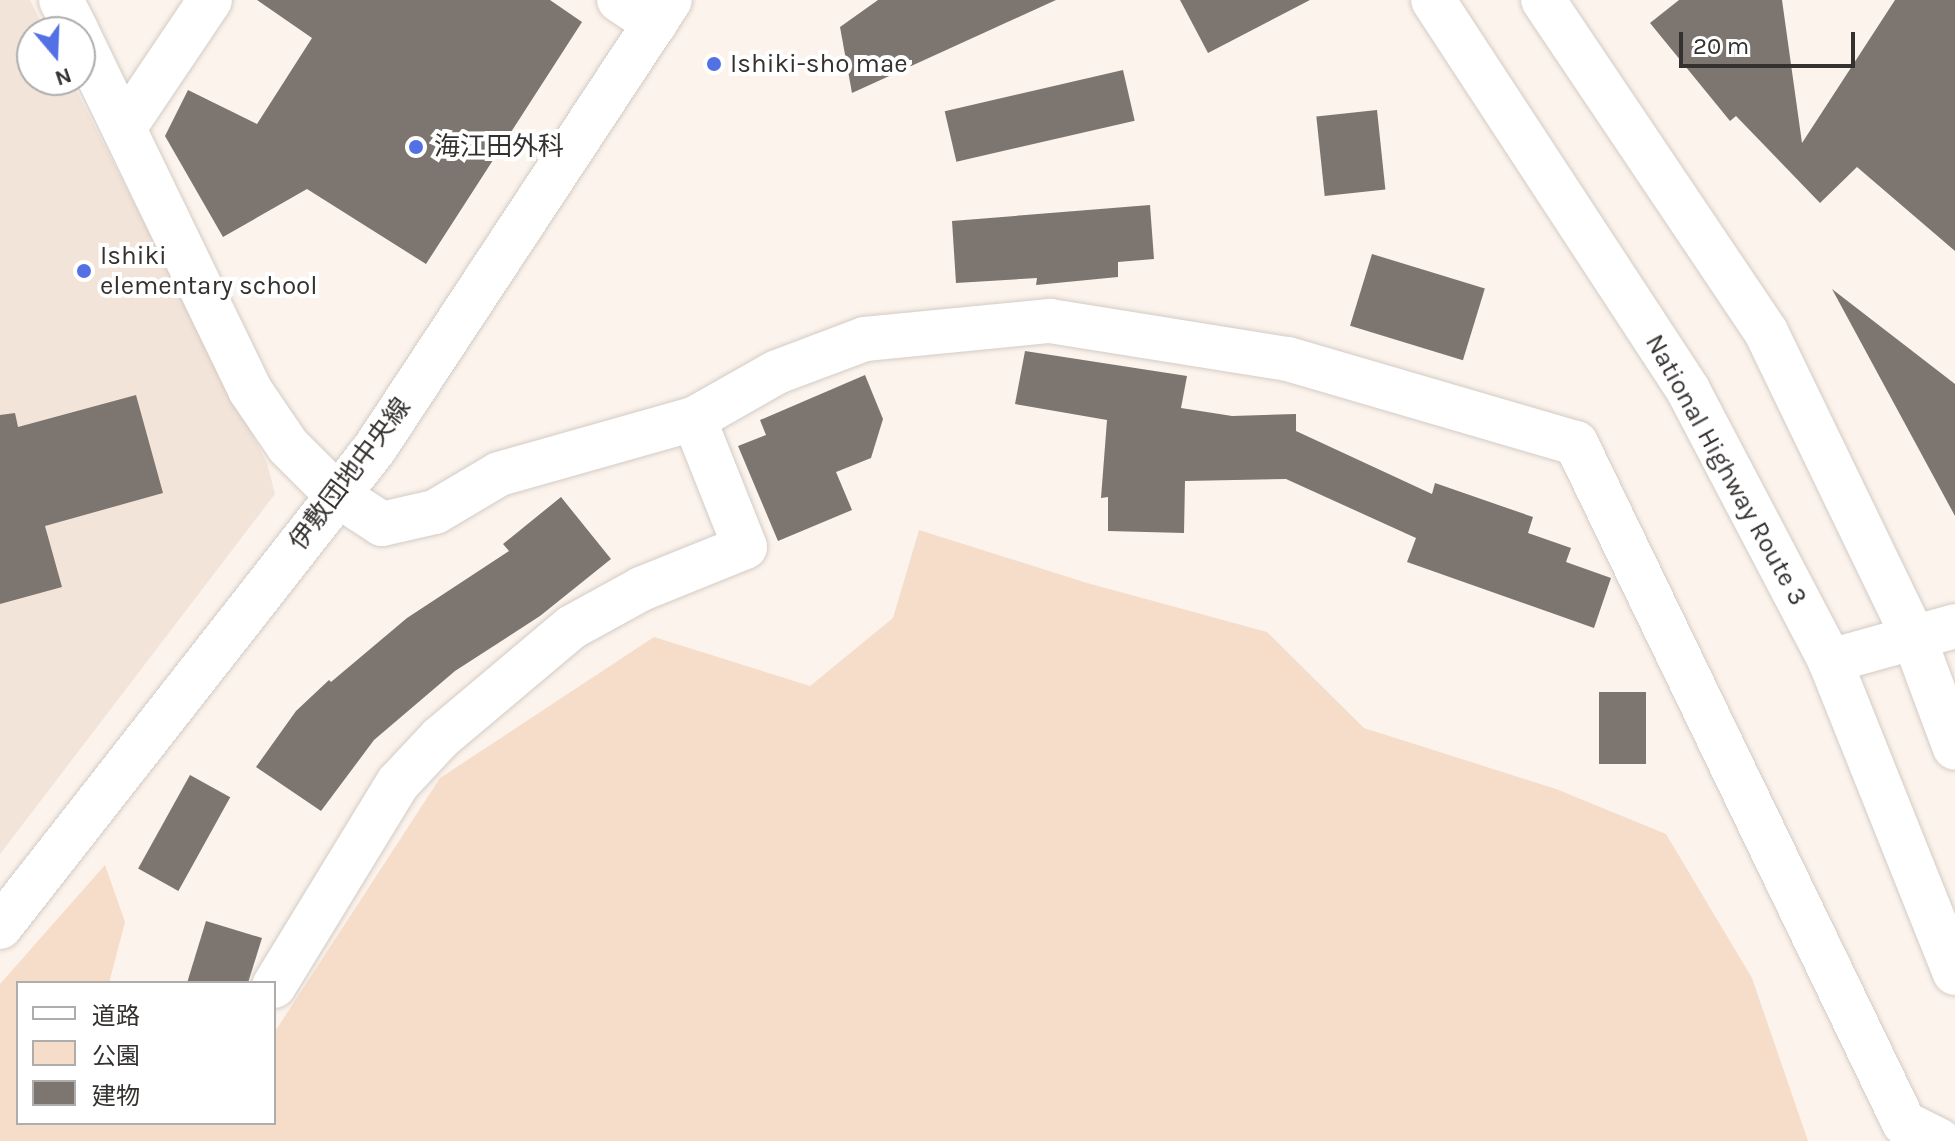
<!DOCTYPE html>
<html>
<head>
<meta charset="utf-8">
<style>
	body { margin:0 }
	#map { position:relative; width:1955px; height:1141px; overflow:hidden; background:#fbf3ec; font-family:Karla,"Noto Sans JP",sans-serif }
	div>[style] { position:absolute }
	.built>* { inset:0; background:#f3e4d9 }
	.green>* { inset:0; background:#f5ddc9 }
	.building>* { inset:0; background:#7d7670; transform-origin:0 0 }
	.roads { filter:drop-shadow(0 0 2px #d3cbc5) drop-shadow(0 0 2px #d3cbc5) }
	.minor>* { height:44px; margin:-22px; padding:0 22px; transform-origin:22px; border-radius:22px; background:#fff }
	.tertiary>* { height:44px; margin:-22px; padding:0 22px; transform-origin:22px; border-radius:22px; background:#fff }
	.trunk>* { height:44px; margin:-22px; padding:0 22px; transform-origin:22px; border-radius:22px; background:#fff }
	.dots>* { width:22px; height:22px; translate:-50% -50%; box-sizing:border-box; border:4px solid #fff; border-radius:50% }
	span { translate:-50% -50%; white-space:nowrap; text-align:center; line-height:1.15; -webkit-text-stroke:8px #fff; paint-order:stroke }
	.poi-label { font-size:26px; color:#34312f }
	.left { translate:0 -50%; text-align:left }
	.street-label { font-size:26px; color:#34312f }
	.legend { position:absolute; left:16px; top:981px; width:260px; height:144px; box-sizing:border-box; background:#fff; border:2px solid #aeadac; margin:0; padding:10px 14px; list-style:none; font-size:24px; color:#34312f }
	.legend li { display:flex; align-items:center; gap:16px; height:40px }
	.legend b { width:40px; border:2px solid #aeadac }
	.north { position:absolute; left:16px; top:16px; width:80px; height:80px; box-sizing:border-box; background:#fff; border:2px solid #aeadac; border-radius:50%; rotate:161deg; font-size:22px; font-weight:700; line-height:32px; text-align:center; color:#34312f }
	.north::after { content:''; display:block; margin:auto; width:28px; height:36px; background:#5470e5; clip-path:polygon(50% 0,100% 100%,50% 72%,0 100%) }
	.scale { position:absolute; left:1679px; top:32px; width:176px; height:36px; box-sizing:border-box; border:4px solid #34312f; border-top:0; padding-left:10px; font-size:24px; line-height:28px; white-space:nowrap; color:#34312f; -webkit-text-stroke:6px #fff; paint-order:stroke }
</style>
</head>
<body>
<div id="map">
	<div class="built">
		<div style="clip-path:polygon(0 0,30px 0,46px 32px,32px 32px,32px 80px,71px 80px,267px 463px,275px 494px,0 854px)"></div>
	</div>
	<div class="green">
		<div style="clip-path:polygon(919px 530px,1087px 583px,1267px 632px,1364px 728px,1556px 789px,1666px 834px,1752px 978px,1808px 1141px,0 1141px,0 984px,105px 865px,125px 922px,109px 983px,18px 983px,18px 1123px,274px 1123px,274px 1033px,440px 778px,654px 637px,810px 686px,893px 618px)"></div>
	</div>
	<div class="building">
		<div style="clip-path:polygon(257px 0,550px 0,582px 22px,426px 264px,307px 189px,223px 237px,165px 136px,188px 90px,257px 124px,312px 38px)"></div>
		<div style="clip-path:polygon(878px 0,1056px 0,852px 93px,840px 27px)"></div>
		<div style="clip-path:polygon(1180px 0,1310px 0,1208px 53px)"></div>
		<div style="clip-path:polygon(1679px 0,1782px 0,1802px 143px,1895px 0,1955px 0,1955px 251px,1857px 167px,1820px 203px,1736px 116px,1730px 121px,1650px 23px)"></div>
		<div style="left:1123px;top:70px;width:52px;height:183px;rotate:77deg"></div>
		<div style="left:1377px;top:110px;width:80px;height:61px;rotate:84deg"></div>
		<div style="clip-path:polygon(1150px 205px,1154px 259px,1118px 262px,1118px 277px,1036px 285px,1037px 278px,956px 283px,952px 221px)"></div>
		<div style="left:1372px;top:254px;width:118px;height:75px;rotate:17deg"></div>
		<div style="clip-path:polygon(1832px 289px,1955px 384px,1955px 516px)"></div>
		<div style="clip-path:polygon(1025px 351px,1187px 376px,1181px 408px,1232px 416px,1296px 414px,1296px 431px,1432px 494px,1435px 483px,1533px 517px,1528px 533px,1571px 548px,1566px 562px,1611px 578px,1594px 628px,1407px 562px,1416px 538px,1286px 479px,1185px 481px,1184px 533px,1108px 531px,1108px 497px,1101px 498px,1107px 420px,1015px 404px)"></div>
		<div style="clip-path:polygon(865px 375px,883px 419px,871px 458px,836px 472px,852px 510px,778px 541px,738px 446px,766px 435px,760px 420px)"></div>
		<div style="clip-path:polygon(136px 395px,163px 493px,45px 526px,62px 587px,0 604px,0 415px,15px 413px,18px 427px)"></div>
		<div style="clip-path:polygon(561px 497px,611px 559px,540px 616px,455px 671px,374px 740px,321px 811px,256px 767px,296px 711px,329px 680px,331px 682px,407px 618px,509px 551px,503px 544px)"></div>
		<div style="left:1599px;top:692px;width:47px;height:72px"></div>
		<div style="left:190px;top:775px;width:46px;height:107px;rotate:29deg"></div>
		<div style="clip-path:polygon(206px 921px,262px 938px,248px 983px,187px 983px)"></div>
	</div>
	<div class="roads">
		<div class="minor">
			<div style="left:61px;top:0;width:36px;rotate:63deg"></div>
			<div style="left:619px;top:0;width:43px;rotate:33.7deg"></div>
			<div style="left:80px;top:38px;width:391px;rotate:64.2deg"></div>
			<div style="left:250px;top:390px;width:68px;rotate:55.8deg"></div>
			<div style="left:288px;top:446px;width:68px;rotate:45deg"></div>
			<div style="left:336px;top:494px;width:55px;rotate:33.1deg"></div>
			<div style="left:382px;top:524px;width:54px;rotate:-12.8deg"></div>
			<div style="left:435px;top:512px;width:74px;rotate:-30.7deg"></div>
			<div style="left:499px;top:474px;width:203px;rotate:-15.8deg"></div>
			<div style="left:694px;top:419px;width:95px;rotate:-29.5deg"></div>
			<div style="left:777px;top:372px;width:94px;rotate:-20.6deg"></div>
			<div style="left:865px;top:339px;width:186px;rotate:-5.6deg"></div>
			<div style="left:1050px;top:321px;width:241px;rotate:9.1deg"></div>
			<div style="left:1288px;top:359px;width:300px;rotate:16.3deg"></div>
			<div style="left:1576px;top:443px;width:755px;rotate:64.25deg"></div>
			<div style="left:1904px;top:1123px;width:40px;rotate:26.6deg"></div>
			<div style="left:124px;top:128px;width:154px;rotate:-56.1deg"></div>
			<div style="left:274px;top:986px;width:238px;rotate:-58.6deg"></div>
			<div style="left:398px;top:783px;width:62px;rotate:-47deg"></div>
			<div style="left:440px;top:738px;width:172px;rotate:-40.1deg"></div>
			<div style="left:572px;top:627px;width:79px;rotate:-28.8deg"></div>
			<div style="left:641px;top:589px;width:112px;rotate:-22deg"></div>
			<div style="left:745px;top:547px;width:138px;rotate:-111.7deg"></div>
		</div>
		<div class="tertiary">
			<div style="left:1830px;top:661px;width:130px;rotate:-15.6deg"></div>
			<div style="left:0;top:927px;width:608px;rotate:-51.94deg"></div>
			<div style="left:375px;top:448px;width:536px;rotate:-56.64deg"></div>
		</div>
		<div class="trunk">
			<div style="left:1433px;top:0;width:466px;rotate:56.8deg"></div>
			<div style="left:1688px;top:390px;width:306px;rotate:62.3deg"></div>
			<div style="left:1830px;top:661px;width:336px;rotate:68.2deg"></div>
			<div style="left:1543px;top:0;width:400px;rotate:56.1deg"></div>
			<div style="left:1766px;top:332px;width:340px;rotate:64.2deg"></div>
			<div style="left:1914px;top:638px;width:117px;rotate:69.6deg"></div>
		</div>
	</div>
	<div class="dots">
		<div style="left:714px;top:64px;background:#5470e5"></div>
		<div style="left:416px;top:147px;background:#5470e5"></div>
		<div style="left:84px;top:271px;background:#5470e5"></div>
	</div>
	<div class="poi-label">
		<span class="left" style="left:730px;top:64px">Ishiki-sho mae</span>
		<span class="left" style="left:434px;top:147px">海江田外科</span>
		<span class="left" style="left:100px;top:271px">Ishiki<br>elementary school</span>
	</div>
	<div class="street-label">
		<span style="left:1726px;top:470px;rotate:61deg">National Highway Route 3</span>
		<span style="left:350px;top:474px;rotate:-53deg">伊敷団地中央線</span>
	</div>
	<ul class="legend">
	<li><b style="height:10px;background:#fff"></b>道路</li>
	<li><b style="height:22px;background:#f5ddc9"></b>公園</li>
	<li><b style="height:22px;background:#7d7670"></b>建物</li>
	</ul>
	<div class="north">N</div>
	<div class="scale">20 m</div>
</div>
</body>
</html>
